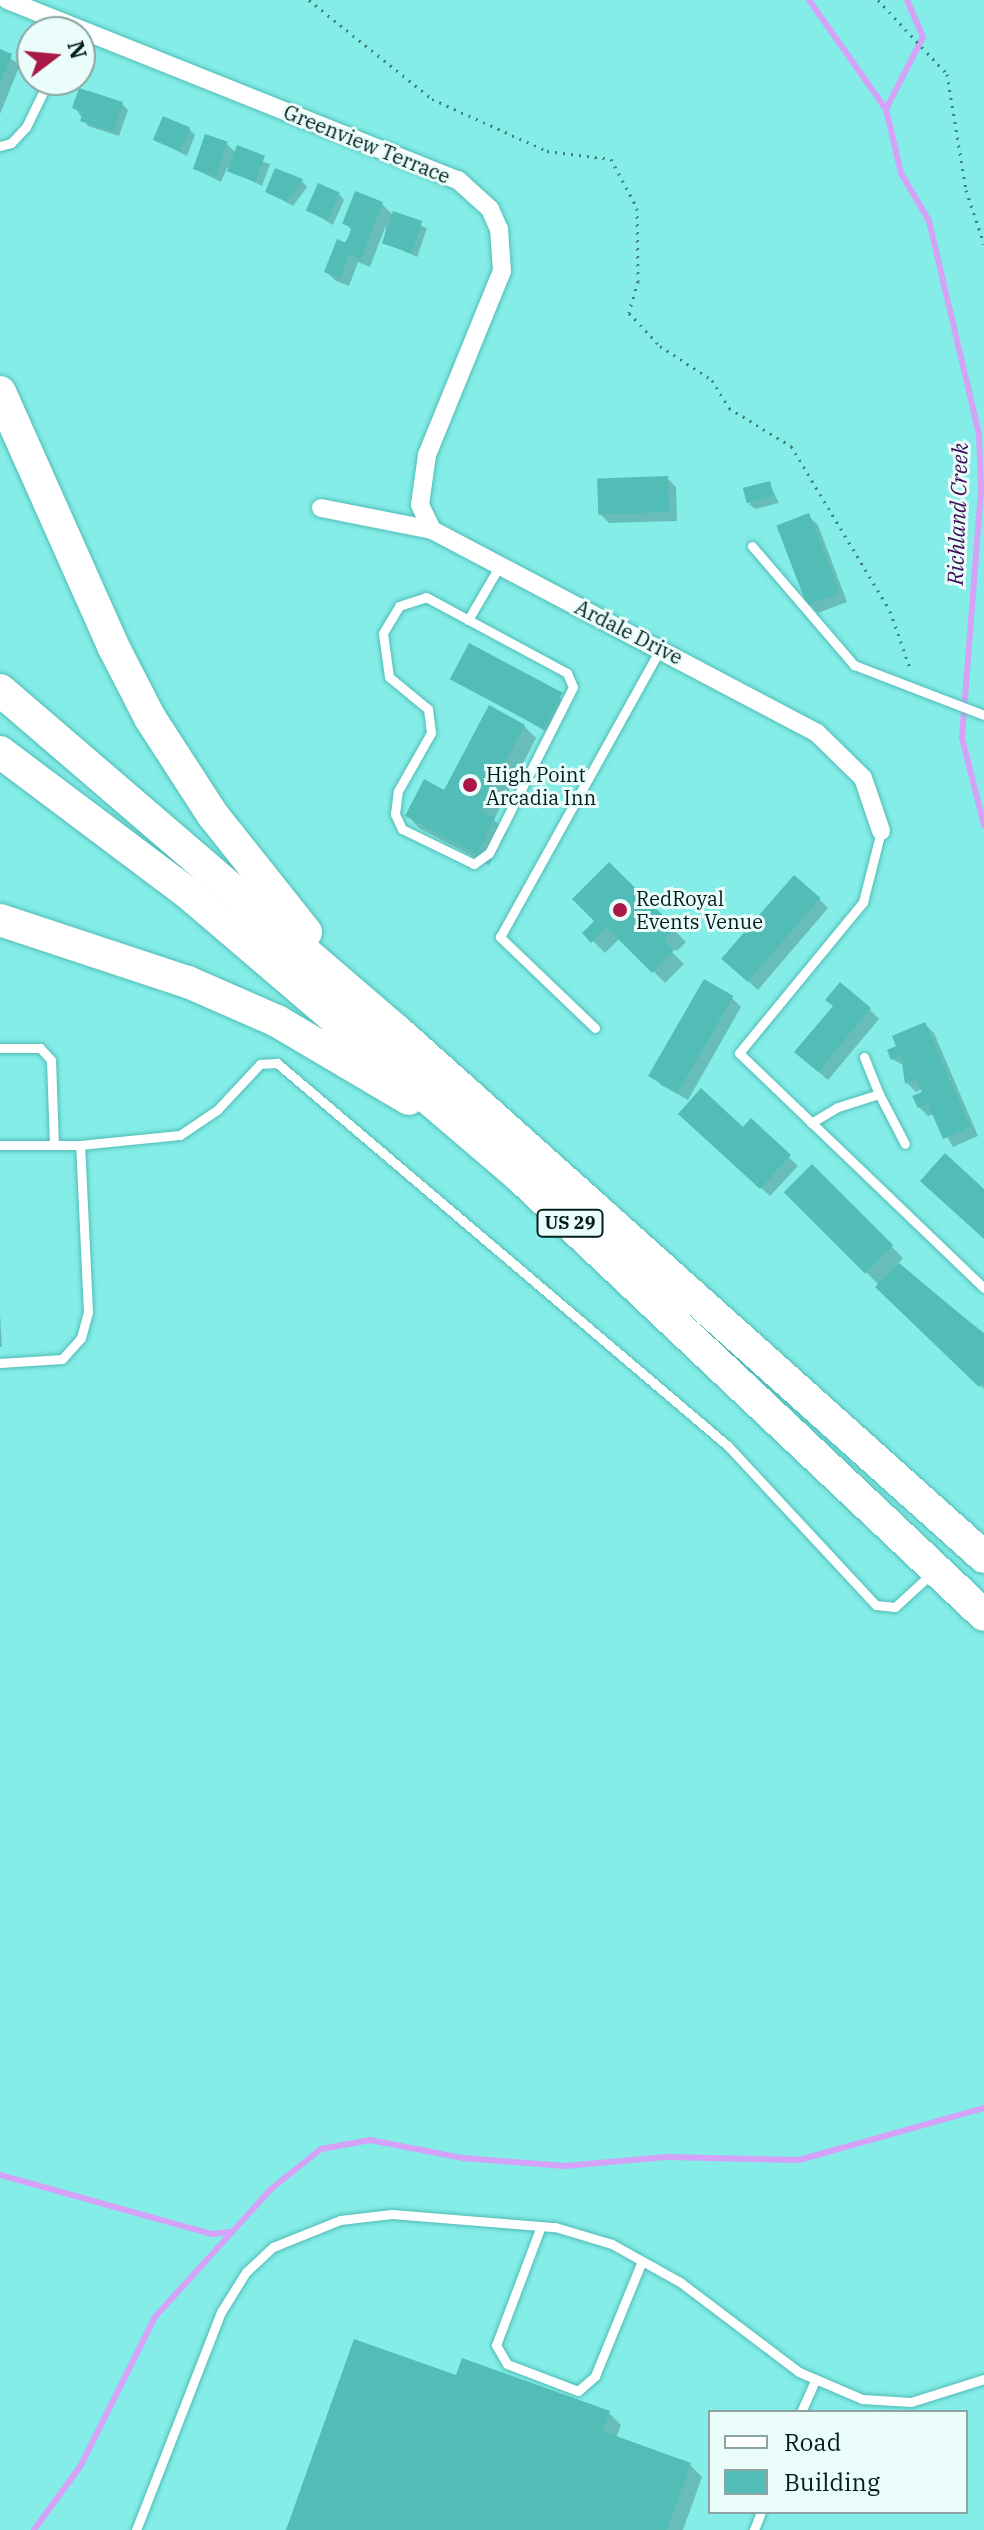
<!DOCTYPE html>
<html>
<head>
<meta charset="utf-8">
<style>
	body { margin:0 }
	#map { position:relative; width:984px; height:2530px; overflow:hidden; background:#84ede7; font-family:"IBM Plex Serif",serif }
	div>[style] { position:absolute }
	.shadow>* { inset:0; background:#0003; transform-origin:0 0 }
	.stream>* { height:6px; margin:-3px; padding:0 3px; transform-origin:3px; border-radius:3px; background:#d4a2f6 }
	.building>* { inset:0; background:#52bdb7; transform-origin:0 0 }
	.path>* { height:3px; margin-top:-1.5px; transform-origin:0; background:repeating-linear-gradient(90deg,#3f817d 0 2px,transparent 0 8px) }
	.roads { filter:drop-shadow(0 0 2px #51bcb7) drop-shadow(0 0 2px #51bcb7) }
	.service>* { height:9px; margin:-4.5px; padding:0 4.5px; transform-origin:4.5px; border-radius:4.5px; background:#fff }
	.minor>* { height:18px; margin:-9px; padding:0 9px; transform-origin:9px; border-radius:9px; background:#fff }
	.motorway>* { height:32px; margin:-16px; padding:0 16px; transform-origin:16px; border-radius:16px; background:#fff }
	.dots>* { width:22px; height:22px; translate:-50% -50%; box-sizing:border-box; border:4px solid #eafdfb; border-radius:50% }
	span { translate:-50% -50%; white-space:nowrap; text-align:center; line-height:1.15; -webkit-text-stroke:6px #eafdfb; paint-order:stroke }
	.shield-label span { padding:2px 6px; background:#eafdfb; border:2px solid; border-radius:6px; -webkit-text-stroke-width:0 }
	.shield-label { font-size:18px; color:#001e1c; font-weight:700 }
	.street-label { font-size:20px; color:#001e1c }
	.poi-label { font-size:20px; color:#001e1c }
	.left { translate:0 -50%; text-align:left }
	.water-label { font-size:22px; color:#3d0c56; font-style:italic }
	.legend { position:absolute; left:708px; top:2410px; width:260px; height:104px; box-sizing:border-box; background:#eafdfb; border:2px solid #8ca4a2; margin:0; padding:10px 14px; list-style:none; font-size:24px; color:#001e1c }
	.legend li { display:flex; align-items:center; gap:16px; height:40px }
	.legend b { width:40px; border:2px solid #8ca4a2 }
	.north { position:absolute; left:16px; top:16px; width:80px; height:80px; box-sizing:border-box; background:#eafdfb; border:2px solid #8ca4a2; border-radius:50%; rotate:74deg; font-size:22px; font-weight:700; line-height:32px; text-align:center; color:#001e1c }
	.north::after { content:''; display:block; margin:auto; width:28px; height:36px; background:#ac1846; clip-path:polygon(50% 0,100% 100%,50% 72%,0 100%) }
</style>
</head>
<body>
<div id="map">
	<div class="shadow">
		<div style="clip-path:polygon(0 51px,20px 65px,0 114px)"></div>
		<div style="clip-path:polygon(122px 104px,128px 110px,119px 136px,88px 126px,75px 108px)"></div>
		<div style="clip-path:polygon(190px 130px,195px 135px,187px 156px,156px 140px)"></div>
		<div style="clip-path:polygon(227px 144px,236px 153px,270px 164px,262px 186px,227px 168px,221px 182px,195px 169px)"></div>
		<div style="clip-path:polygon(302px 181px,307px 187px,293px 206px,268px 192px)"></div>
		<div style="clip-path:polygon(339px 194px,344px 200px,333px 225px,308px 210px)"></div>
		<div style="clip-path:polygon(382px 204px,393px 215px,427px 228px,417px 257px,384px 242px,386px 225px,370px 267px,358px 262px,349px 286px,336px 281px,326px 272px,352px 231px,345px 223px)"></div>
		<div style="clip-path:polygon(667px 478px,676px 487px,677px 521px,609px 523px,600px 514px)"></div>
		<div style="clip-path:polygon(769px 483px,779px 503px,755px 509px,749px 504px)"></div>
		<div style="clip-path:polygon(808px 516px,818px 525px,847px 602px,818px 613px,809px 604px)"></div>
		<div style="left:470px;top:646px;width:116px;height:36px;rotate:30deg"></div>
		<div style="clip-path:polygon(524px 726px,536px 738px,494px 820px,507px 832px,489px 865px,419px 828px,407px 815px,445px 793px)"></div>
		<div style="clip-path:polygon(609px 865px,686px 942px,677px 951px,665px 945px,684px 964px,665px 983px,620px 938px,605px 953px,585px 933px,597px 921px)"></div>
		<div style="clip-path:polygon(819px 899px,828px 908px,758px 990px,734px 968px)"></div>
		<div style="clip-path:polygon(732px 998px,741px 1007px,688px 1100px,661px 1085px,652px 1076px)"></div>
		<div style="clip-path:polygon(835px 1007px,870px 1010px,879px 1019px,828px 1080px,806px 1061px)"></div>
		<div style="clip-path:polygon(925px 1024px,934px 1033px,978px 1136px,953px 1147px,934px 1114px,928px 1116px,919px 1107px,922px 1089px,916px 1092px,907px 1083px,905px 1066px,892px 1059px)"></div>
		<div style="clip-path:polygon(751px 1121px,798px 1166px,770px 1196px,690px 1123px,744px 1129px)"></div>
		<div style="clip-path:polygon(812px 1167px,903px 1258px,897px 1265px,984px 1333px,984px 1389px,786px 1193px)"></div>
		<div style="clip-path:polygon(0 1313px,2px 1347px,0 1347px)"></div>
		<div style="clip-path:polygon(457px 2378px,609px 2413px,621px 2425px,616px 2438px,690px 2465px,702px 2477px,683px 2530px,288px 2530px)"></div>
	</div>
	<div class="stream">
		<div style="left:809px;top:0;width:133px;rotate:54.8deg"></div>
		<div style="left:886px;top:109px;width:66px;rotate:76.8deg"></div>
		<div style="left:901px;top:173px;width:56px;rotate:59.7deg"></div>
		<div style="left:929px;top:221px;width:220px;rotate:76.8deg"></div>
		<div style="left:979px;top:435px;width:55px;rotate:87.9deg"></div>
		<div style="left:981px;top:490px;width:249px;rotate:94.4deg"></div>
		<div style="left:962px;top:738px;width:90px;rotate:75.8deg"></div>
		<div style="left:886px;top:109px;width:81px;rotate:-62.8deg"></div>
		<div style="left:923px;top:37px;width:40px;rotate:-113.4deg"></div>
		<div style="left:0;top:2175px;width:220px;rotate:15.6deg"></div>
		<div style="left:212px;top:2234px;width:19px;rotate:-6deg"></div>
		<div style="left:34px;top:2530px;width:80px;rotate:-54.1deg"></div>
		<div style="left:81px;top:2465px;width:165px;rotate:-63.4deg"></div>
		<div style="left:155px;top:2317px;width:173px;rotate:-47.8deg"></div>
		<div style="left:271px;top:2189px;width:64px;rotate:-38.7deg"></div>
		<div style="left:321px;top:2149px;width:50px;rotate:-10.4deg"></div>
		<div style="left:370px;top:2140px;width:95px;rotate:11deg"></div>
		<div style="left:463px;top:2158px;width:102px;rotate:4.5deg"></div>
		<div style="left:565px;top:2166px;width:101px;rotate:-5.1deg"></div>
		<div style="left:666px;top:2157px;width:133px;rotate:1.3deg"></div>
		<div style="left:799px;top:2160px;width:192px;rotate:-15.7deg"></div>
	</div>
	<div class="building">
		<div style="clip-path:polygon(0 49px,12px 54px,0 83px)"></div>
		<div style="clip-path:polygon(79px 88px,123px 102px,114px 132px,80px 121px,83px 112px,72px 108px)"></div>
		<div style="left:163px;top:116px;width:30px;height:26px;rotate:23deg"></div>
		<div style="left:205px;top:134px;width:24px;height:37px;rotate:19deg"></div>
		<div style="left:237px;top:145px;width:30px;height:28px;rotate:21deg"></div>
		<div style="clip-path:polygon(275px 168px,303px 179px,287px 202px,265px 192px)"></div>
		<div style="left:318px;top:183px;width:24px;height:30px;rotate:24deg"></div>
		<div style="clip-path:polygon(355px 191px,383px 202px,361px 259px,349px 255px,340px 278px,324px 272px,337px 239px,346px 243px,352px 227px,342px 224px)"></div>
		<div style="left:393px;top:211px;width:31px;height:34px;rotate:19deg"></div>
		<div style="left:668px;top:476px;width:36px;height:71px;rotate:88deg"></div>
		<div style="left:770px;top:481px;width:16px;height:28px;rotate:76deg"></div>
		<div style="left:809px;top:513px;width:86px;height:35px;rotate:69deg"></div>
		<div style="left:469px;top:643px;width:106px;height:41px;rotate:28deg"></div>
		<div style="clip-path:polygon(489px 705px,525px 725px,480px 810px,495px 818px,477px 854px,405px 816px,424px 779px,444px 790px)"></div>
		<div style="clip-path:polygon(609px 862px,676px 928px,664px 940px,674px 950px,652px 973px,606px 927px,591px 943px,582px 933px,594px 921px,572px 899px)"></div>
		<div style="left:794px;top:875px;width:35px;height:111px;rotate:41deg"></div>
		<div style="left:704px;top:979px;width:34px;height:112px;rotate:30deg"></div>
		<div style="clip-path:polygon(840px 982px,871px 1008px,818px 1072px,794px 1052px,833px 1006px,825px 1000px)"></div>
		<div style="clip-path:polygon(925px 1022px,970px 1127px,943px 1139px,928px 1104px,918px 1108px,912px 1096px,922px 1092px,916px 1079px,905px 1084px,901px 1055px,891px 1060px,887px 1050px,896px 1046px,892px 1036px)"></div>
		<div style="clip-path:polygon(701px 1088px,743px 1127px,751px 1118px,791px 1155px,760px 1189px,678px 1114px)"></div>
		<div style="clip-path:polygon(945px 1153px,984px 1189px,984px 1239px,920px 1181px)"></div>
		<div style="left:812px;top:1164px;width:115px;height:40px;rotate:45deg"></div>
		<div style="clip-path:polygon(899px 1263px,984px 1334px,984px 1381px,979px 1387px,875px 1287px)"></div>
		<div style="clip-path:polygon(354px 2339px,456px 2375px,462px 2358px,610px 2411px,602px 2431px,691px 2463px,667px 2530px,286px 2530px)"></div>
	</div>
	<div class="path">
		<div style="left:309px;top:0;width:158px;rotate:38.8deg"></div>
		<div style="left:432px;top:99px;width:126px;rotate:24.3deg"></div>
		<div style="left:547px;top:151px;width:64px;rotate:7.1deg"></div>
		<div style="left:611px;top:159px;width:55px;rotate:62deg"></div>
		<div style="left:637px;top:208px;width:73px;rotate:89.2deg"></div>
		<div style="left:638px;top:281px;width:33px;rotate:106deg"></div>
		<div style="left:629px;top:313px;width:45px;rotate:46.8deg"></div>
		<div style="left:660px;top:346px;width:62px;rotate:33.2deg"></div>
		<div style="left:712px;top:380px;width:33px;rotate:59deg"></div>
		<div style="left:729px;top:408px;width:73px;rotate:31.5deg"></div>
		<div style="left:791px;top:446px;width:192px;rotate:59deg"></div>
		<div style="left:890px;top:611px;width:64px;rotate:70.7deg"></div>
		<div style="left:878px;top:0;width:101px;rotate:47deg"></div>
		<div style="left:947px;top:74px;width:118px;rotate:80.7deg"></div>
		<div style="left:966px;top:190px;width:57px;rotate:71.6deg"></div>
	</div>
	<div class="roads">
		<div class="service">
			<div style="left:0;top:146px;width:11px;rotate:-15deg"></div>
			<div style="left:11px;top:143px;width:22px;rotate:-47deg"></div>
			<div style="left:26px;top:127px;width:52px;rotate:-63.9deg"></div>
			<div style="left:752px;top:546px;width:157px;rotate:49.4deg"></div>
			<div style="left:854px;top:665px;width:139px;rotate:21deg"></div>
			<div style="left:426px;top:597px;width:160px;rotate:28.3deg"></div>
			<div style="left:567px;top:673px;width:15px;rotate:67deg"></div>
			<div style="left:573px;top:687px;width:186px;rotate:116.8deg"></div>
			<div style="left:489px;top:853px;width:19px;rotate:144deg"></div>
			<div style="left:474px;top:864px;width:80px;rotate:-154.1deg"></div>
			<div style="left:402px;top:829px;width:17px;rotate:-115deg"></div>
			<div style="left:395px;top:814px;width:23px;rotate:-83deg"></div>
			<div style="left:398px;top:791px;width:67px;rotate:-60.4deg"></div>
			<div style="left:431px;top:733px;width:24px;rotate:-97deg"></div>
			<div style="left:428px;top:709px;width:50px;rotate:-140.6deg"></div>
			<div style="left:389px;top:677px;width:44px;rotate:-97.8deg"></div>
			<div style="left:383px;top:633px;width:31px;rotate:-59deg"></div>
			<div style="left:399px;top:606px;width:28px;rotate:-18deg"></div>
			<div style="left:468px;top:620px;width:64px;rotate:-59.8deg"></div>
			<div style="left:881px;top:831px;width:73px;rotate:104.2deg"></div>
			<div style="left:863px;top:902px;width:195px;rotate:129.4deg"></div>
			<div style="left:739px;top:1053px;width:339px;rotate:43.8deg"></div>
			<div style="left:595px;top:1028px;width:132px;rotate:-136.2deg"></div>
			<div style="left:500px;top:937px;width:331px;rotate:-60.9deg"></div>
			<div style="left:0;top:1048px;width:40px"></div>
			<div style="left:40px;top:1048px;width:16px;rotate:47deg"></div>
			<div style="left:51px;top:1060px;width:84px;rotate:88deg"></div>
			<div style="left:864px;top:1057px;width:40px;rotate:68deg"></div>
			<div style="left:811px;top:1123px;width:31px;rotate:-31deg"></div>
			<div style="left:838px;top:1107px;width:43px;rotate:-17.6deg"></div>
			<div style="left:879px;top:1094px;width:56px;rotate:62.5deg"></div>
			<div style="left:0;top:1145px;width:80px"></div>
			<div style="left:80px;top:1145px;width:100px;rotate:-5.7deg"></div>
			<div style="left:180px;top:1135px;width:45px;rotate:-34deg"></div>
			<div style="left:217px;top:1110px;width:63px;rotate:-46.9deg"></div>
			<div style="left:260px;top:1064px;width:17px;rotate:-3deg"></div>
			<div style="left:277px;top:1063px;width:592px;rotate:40.34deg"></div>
			<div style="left:728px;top:1446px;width:217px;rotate:47.1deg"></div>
			<div style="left:876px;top:1605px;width:19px;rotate:6deg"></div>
			<div style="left:895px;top:1607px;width:49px;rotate:-42.5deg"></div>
			<div style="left:0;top:1363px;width:62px;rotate:-3.7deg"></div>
			<div style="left:62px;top:1359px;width:28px;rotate:-48deg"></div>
			<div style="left:81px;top:1338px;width:27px;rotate:-75deg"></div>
			<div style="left:88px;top:1312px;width:167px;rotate:-92.7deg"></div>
			<div style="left:541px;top:2226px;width:127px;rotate:110.7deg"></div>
			<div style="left:496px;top:2345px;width:22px;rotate:60deg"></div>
			<div style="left:507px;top:2364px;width:76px;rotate:20.8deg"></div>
			<div style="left:578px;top:2391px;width:23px;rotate:-41deg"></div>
			<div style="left:595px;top:2376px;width:124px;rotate:-67.8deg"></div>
			<div style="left:801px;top:2412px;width:35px;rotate:-66deg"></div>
			<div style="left:136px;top:2530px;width:234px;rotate:-68.7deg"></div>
			<div style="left:221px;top:2312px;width:47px;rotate:-58deg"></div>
			<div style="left:246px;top:2272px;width:37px;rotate:-43deg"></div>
			<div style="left:273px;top:2247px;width:72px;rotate:-21.9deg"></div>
			<div style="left:340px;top:2220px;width:52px;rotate:-6.6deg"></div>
			<div style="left:392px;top:2214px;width:164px;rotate:4.6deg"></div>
			<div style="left:555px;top:2227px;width:59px;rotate:16.6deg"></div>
			<div style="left:612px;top:2244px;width:78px;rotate:29.2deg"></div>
			<div style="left:680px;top:2282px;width:149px;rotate:37.1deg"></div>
			<div style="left:799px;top:2372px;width:69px;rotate:23.2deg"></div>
			<div style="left:862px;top:2399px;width:49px;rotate:3.5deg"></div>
			<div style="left:911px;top:2402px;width:77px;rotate:-17.5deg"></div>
			<div style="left:754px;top:2530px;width:19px;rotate:-69deg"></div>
		</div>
		<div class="minor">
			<div style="left:7px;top:0;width:486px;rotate:21.8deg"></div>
			<div style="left:458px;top:180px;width:43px;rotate:42.2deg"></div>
			<div style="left:490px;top:209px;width:22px;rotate:66deg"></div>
			<div style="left:499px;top:229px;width:42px;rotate:85.9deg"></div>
			<div style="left:502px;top:271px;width:199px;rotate:112.2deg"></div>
			<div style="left:427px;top:455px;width:50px;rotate:98deg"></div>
			<div style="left:420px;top:505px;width:28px;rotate:64deg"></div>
			<div style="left:321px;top:508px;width:113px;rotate:11.2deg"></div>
			<div style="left:432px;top:530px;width:435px;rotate:27.8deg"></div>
			<div style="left:817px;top:733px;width:64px;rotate:44.4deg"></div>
			<div style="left:863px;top:778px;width:56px;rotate:71.2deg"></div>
		</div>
		<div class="motorway">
			<div style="left:0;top:392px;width:278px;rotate:66deg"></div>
			<div style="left:113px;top:646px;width:81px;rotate:62.8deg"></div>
			<div style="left:150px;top:718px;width:114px;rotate:57.1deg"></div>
			<div style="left:212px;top:814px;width:151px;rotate:51.5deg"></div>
			<div style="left:0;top:690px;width:523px;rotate:40.66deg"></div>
			<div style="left:397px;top:1031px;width:788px;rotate:41.86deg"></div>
			<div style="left:0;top:752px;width:236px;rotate:36.9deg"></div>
			<div style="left:189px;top:894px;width:431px;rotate:40.5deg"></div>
			<div style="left:517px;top:1174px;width:642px;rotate:43.36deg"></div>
			<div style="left:0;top:920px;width:198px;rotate:18.3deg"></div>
			<div style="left:188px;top:982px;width:97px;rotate:23.7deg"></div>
			<div style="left:277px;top:1021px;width:153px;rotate:30.6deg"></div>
		</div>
	</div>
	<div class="dots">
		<div style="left:470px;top:785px;background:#ac1846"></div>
		<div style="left:620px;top:910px;background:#ac1846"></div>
	</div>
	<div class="shield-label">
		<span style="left:570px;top:1223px">US 29</span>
	</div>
	<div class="street-label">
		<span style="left:367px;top:144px;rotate:22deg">Greenview Terrace</span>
		<span style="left:629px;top:632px;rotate:27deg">Ardale Drive</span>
	</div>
	<div class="poi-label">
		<span class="left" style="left:486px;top:786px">High Point<br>Arcadia Inn</span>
		<span class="left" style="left:636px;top:910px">RedRoyal<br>Events Venue</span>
	</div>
	<div class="water-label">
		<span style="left:957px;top:514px;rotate:-88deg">Richland Creek</span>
	</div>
	<ul class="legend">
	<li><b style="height:10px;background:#fff"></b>Road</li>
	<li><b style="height:22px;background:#52bdb7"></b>Building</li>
	</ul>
	<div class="north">N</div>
</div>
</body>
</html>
